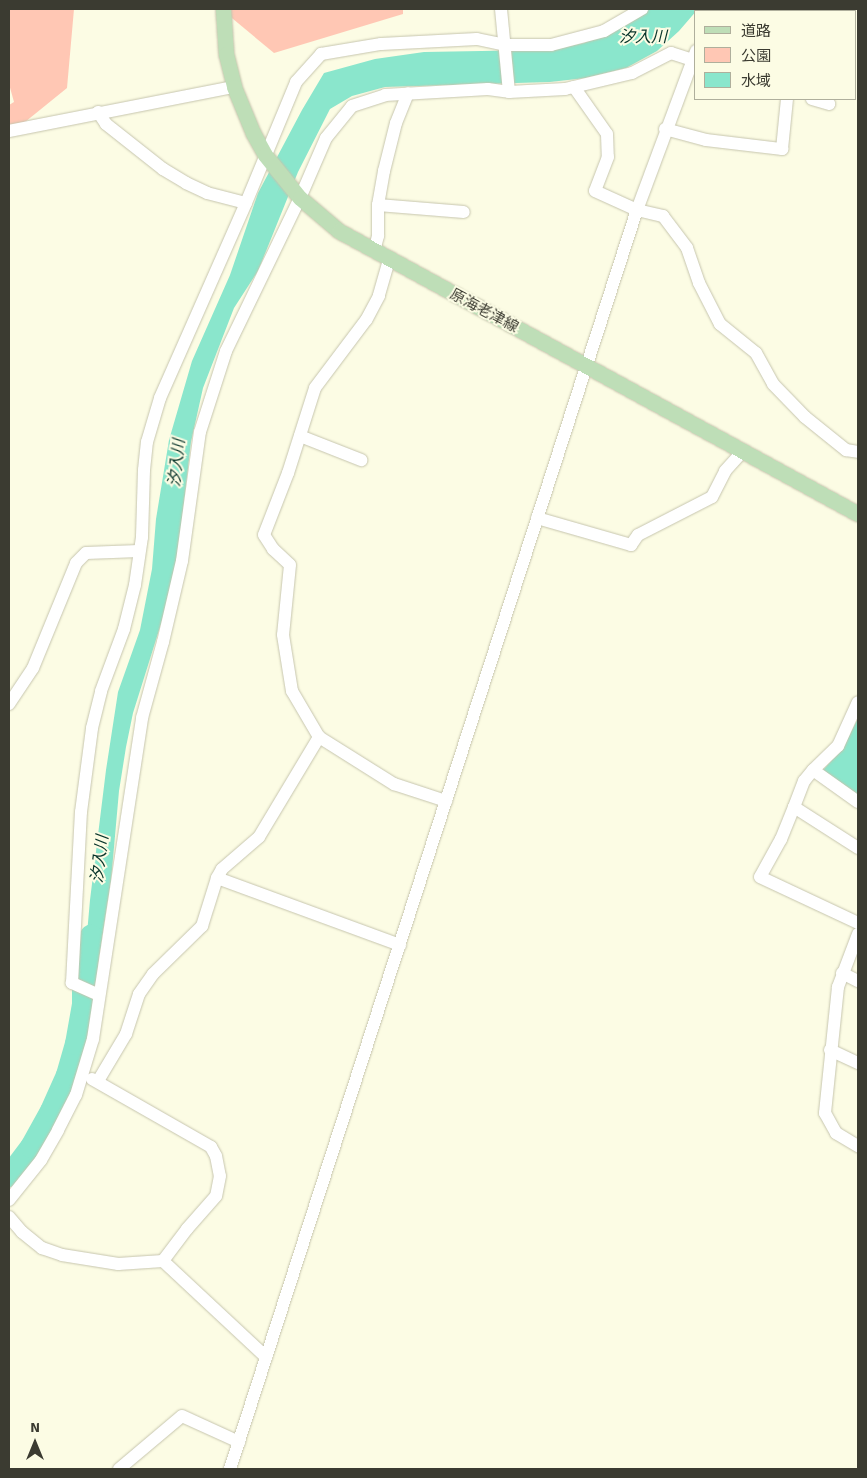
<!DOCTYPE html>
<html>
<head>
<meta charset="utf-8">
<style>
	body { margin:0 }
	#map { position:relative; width:867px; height:1478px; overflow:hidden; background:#fcfce4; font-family:Signika,"Noto Sans JP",sans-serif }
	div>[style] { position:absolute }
	.green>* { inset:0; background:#ffc7b4 }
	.water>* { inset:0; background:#8ae6cc }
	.river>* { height:22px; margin:-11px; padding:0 11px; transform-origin:11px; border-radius:11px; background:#8ae6cc }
	.roads { filter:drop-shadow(0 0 1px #c6c5ae) drop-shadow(0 0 1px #c6c5ae) }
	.minor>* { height:12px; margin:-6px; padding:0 6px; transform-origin:6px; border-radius:6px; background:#fff }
	.major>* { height:15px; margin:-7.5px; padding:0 7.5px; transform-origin:7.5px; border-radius:7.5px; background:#bedeb7 }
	span { translate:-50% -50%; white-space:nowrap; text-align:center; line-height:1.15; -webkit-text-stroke:4px #fcfce4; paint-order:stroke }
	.street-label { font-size:15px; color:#3b3b31 }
	.water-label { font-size:16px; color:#053228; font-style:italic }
	.frame { position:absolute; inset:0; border:10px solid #3b3b31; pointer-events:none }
	.legend { position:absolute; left:694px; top:10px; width:162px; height:90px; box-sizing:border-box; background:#fcfce4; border:1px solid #afaf9c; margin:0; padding:6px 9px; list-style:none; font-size:15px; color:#3b3b31 }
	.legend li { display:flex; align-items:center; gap:10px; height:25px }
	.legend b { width:25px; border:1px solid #afaf9c }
	.north { position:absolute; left:10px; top:1418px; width:50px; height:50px; -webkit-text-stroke:4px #fcfce4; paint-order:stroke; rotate:0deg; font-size:14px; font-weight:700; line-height:20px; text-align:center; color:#3b3b31 }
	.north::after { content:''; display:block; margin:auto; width:18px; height:22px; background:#3b3b31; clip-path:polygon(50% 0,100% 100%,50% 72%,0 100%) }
</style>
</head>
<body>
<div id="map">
	<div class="green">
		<div style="clip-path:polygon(9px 9px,74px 9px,67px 88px,9px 135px,9px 105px,14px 102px,9px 84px)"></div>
		<div style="clip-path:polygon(221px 9px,403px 9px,403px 14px,274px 53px)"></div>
	</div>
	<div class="water">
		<div style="clip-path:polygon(650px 9px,698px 9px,679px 31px,657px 51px,626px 68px,586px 78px,550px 82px,385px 87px,352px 96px,330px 109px,298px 172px,258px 271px,234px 308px,203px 388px,191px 442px,179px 547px,166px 608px,133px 713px,126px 747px,119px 791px,111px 881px,99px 958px,97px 988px,87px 985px,86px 945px,90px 900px,106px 770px,118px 692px,140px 630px,152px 569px,156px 519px,169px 440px,192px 361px,230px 275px,258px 193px,302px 110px,324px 73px,375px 59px,424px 52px,549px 50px,584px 43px,627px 24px)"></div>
		<div style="clip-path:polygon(858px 718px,858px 795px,823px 770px,843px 748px)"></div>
	</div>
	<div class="river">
		<div style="left:9px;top:1176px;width:36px;rotate:-53deg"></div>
		<div style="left:31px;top:1147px;width:41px;rotate:-60.9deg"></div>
		<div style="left:51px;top:1111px;width:39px;rotate:-66deg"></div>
		<div style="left:67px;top:1075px;width:32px;rotate:-74deg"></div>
		<div style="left:76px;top:1044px;width:40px;rotate:-80deg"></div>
		<div style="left:83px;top:1005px;width:16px;rotate:-90deg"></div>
		<div style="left:83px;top:989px;width:54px;rotate:-81.4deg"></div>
	</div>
	<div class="roads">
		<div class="minor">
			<div style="left:501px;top:9px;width:83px;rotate:84.5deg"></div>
			<div style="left:715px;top:11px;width:3px;rotate:-45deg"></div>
			<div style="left:574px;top:87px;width:57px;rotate:54.9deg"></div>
			<div style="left:607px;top:134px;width:23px;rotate:88deg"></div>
			<div style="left:608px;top:157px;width:36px;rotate:111deg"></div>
			<div style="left:595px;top:191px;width:46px;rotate:24.3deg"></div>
			<div style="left:637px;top:210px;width:27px;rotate:13deg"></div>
			<div style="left:663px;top:216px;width:40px;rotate:53deg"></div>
			<div style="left:687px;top:248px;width:37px;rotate:71deg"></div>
			<div style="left:699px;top:283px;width:46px;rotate:62.9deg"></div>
			<div style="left:720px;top:324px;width:46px;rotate:38.9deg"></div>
			<div style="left:756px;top:353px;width:35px;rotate:61deg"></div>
			<div style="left:773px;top:384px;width:46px;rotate:45.9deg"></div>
			<div style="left:805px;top:417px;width:53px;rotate:38.8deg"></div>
			<div style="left:846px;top:450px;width:12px;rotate:9deg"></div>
			<div style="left:812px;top:99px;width:18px;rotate:16deg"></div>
			<div style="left:98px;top:112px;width:14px;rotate:56deg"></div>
			<div style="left:106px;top:124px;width:73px;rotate:38.3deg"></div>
			<div style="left:163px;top:169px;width:27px;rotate:31deg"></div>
			<div style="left:186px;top:183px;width:23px;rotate:25deg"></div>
			<div style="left:207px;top:193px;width:40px;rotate:14.4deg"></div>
			<div style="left:665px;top:129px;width:42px;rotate:15deg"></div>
			<div style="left:706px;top:140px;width:77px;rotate:6.8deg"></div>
			<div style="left:782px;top:149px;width:50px;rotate:-84.3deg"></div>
			<div style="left:9px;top:131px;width:229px;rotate:-11.1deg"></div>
			<div style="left:378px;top:205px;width:86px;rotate:4.7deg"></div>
			<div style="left:374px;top:251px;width:16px;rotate:-75deg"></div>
			<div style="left:378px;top:236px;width:31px;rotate:-90deg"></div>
			<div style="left:378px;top:205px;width:35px;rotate:-80deg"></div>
			<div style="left:384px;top:171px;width:49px;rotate:-76deg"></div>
			<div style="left:396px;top:123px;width:32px;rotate:-68deg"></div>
			<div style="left:389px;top:260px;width:37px;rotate:106deg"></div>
			<div style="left:379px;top:296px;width:27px;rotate:118deg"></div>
			<div style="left:366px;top:320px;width:85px;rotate:126.9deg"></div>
			<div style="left:315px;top:388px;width:89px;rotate:107.6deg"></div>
			<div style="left:288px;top:473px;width:66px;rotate:111.2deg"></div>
			<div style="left:264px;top:535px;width:17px;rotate:57deg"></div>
			<div style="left:273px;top:549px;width:23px;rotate:43deg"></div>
			<div style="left:290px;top:565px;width:70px;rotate:95.7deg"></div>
			<div style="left:283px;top:635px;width:57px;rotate:80.9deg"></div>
			<div style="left:292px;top:691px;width:53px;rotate:59.6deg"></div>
			<div style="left:319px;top:737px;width:89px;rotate:32.1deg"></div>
			<div style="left:394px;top:784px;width:55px;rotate:18.1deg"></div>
			<div style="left:300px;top:436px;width:66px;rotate:21.5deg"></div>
			<div style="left:537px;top:518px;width:98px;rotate:16deg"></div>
			<div style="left:631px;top:545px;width:12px;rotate:-55deg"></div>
			<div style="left:638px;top:535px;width:83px;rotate:-27.2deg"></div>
			<div style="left:712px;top:497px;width:29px;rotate:-63deg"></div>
			<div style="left:725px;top:471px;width:27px;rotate:-48deg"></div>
			<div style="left:9px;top:704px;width:43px;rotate:-56.3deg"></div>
			<div style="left:33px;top:668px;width:113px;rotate:-67.7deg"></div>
			<div style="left:76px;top:563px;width:14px;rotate:-45deg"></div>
			<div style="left:86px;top:553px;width:53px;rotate:-2.2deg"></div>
			<div style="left:813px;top:770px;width:35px;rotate:-44deg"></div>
			<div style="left:838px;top:746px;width:48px;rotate:-65.6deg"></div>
			<div style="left:858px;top:802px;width:55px;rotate:-144.6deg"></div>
			<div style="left:813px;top:770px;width:14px;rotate:129deg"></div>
			<div style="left:804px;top:781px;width:28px;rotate:111deg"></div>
			<div style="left:794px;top:807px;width:76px;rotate:32.6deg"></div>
			<div style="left:794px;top:807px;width:35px;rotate:112deg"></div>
			<div style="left:781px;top:839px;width:43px;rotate:118.9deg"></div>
			<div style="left:760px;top:877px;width:108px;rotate:25.1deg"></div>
			<div style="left:217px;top:878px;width:195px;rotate:20.1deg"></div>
			<div style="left:858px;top:934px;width:57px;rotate:110.7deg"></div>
			<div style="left:838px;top:987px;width:127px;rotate:95.9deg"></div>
			<div style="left:825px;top:1113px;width:23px;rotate:61deg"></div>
			<div style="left:836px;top:1133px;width:26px;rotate:31deg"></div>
			<div style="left:842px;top:973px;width:18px;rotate:27deg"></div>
			<div style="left:99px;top:995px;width:30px;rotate:-156deg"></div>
			<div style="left:72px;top:983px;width:171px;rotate:-87deg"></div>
			<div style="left:81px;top:812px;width:85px;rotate:-82.5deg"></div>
			<div style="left:92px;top:728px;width:38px;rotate:-76deg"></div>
			<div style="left:101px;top:691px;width:66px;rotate:-69.6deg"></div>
			<div style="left:124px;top:629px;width:45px;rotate:-76deg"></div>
			<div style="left:135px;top:585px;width:49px;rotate:-81.7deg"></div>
			<div style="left:142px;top:537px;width:67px;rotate:-88.3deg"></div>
			<div style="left:144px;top:470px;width:28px;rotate:-84deg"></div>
			<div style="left:147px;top:442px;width:46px;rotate:-73.5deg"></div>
			<div style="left:160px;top:398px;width:213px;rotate:-66.2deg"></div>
			<div style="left:246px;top:203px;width:131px;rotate:-67.5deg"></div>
			<div style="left:296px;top:82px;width:38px;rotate:-48deg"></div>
			<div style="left:321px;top:54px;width:61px;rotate:-9.5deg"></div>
			<div style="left:381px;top:44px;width:96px;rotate:-3deg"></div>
			<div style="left:477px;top:39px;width:30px;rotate:12deg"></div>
			<div style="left:506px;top:45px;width:45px"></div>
			<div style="left:551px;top:45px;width:55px;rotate:-14.8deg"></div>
			<div style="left:604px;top:31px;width:44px;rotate:-30.1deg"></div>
			<div style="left:830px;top:1050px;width:31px;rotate:25deg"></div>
			<div style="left:92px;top:1079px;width:137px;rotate:29.7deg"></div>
			<div style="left:211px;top:1147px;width:10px;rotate:61deg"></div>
			<div style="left:216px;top:1156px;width:20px;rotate:79deg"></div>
			<div style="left:220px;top:1176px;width:20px;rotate:101deg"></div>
			<div style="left:216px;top:1196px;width:44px;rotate:131.3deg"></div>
			<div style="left:187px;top:1229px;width:40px;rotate:127deg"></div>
			<div style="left:98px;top:1081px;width:55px;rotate:-59.2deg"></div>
			<div style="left:126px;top:1034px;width:42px;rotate:-72deg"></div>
			<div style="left:139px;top:994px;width:24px;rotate:-55deg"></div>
			<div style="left:153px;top:974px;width:69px;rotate:-44.4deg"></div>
			<div style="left:202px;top:926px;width:50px;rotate:-72.6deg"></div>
			<div style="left:217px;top:878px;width:10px;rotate:-61deg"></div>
			<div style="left:222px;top:869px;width:49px;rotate:-40.9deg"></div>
			<div style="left:259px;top:837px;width:117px;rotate:-59deg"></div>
			<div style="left:9px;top:1200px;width:51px;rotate:-51.3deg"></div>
			<div style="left:41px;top:1160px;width:34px;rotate:-60deg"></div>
			<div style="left:58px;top:1130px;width:39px;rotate:-63deg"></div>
			<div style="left:76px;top:1095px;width:59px;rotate:-73.1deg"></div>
			<div style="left:93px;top:1039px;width:325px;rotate:-81.3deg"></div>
			<div style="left:142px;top:718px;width:79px;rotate:-74.6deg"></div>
			<div style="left:163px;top:642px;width:83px;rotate:-76.8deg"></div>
			<div style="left:182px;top:561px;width:130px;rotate:-82.1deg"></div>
			<div style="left:200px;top:432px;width:85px;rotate:-72.2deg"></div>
			<div style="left:226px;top:351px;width:170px;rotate:-64.2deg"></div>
			<div style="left:300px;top:198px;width:65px;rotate:-66.6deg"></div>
			<div style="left:326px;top:138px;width:41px;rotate:-50.9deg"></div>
			<div style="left:352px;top:106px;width:35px;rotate:-18deg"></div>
			<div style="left:385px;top:95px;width:103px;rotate:-3.3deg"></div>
			<div style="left:488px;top:89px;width:21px;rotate:8deg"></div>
			<div style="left:509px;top:92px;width:56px;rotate:-3.1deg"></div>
			<div style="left:565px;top:89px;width:69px;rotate:-13.4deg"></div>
			<div style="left:632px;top:73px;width:44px;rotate:-27.1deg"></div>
			<div style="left:671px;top:53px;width:26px;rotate:18deg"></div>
			<div style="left:9px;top:1217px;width:20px;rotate:49deg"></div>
			<div style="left:22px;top:1232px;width:26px;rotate:39deg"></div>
			<div style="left:42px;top:1248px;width:21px;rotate:19deg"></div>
			<div style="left:62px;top:1255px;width:57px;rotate:9.1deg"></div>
			<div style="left:118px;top:1264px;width:45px;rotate:-3.8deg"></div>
			<div style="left:163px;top:1261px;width:141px;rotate:43deg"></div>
			<div style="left:119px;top:1469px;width:82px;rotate:-40.1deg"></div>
			<div style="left:182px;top:1416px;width:63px;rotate:24.5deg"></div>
			<div style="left:230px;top:1469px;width:1323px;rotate:-72.09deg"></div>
			<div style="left:637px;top:210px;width:170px;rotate:-69.6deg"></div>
		</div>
		<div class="major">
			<div style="left:223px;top:9px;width:45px;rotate:86.2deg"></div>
			<div style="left:226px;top:54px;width:34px;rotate:76deg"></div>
			<div style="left:234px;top:87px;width:50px;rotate:67.6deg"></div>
			<div style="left:253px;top:133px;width:25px;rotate:61deg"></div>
			<div style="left:265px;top:155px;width:55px;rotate:50.9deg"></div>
			<div style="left:300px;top:198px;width:51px;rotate:40.2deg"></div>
			<div style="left:339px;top:231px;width:591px;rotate:28.6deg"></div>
		</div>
	</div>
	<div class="street-label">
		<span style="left:484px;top:311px;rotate:28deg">原海老津線</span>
	</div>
	<div class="water-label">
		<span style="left:643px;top:37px">汐入川</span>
		<span style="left:177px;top:463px;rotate:-84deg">汐入川</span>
		<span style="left:100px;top:859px;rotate:-83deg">汐入川</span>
	</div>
	<div class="frame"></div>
	<ul class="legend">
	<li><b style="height:6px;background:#bedeb7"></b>道路</li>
	<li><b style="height:14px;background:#ffc7b4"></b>公園</li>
	<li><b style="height:14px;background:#8ae6cc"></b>水域</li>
	</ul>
	<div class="north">N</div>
</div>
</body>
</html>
